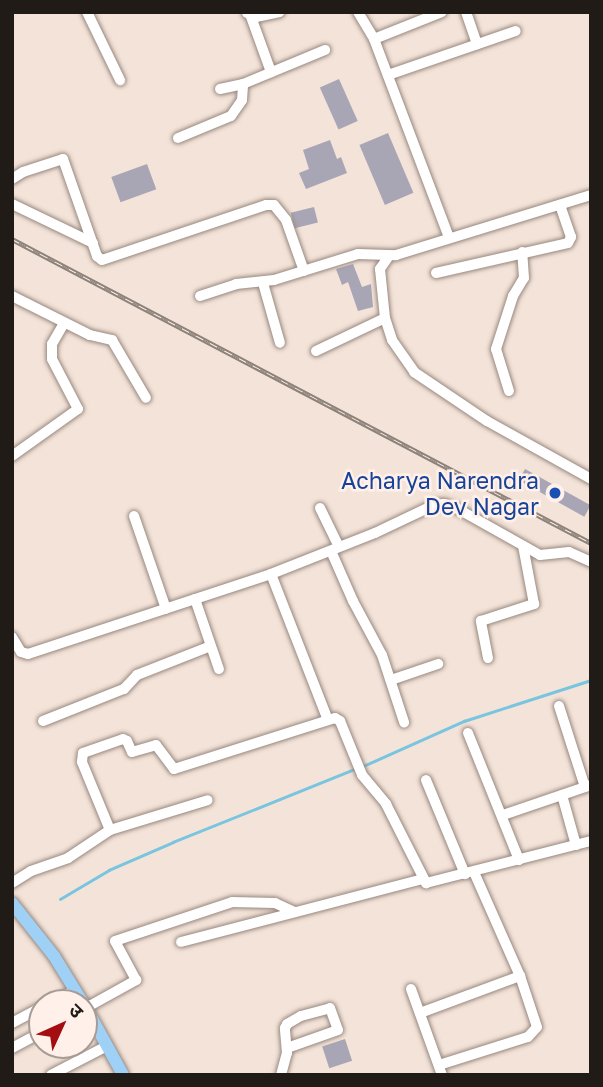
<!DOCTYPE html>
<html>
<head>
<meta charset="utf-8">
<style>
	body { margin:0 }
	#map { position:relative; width:603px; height:1087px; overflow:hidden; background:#f4e3d9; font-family:"Golos Text","Noto Sans Devanagari",sans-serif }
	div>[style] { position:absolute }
	.stream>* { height:2.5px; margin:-1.25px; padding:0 1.25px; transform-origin:1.25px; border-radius:1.25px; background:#79c5df }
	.building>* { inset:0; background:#a8a5b5; transform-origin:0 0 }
	.roads { filter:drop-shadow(0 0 2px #97887f) drop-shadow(0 0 2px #97887f) }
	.minor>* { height:10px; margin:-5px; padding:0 5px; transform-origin:5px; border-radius:5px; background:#fff }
	.major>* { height:12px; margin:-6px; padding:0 6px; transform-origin:6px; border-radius:6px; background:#9fd1f6 }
	.rail>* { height:5px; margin-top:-2.5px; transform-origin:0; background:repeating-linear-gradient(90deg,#fff1e9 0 8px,#8d827a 0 16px); box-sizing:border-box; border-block:2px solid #8d827a }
	.dots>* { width:19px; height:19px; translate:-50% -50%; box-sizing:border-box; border:4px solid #fff1e9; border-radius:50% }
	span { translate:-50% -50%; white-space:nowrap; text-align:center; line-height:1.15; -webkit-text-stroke:5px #fff1e9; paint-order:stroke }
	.transit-label { font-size:23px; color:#164399 }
	.right { translate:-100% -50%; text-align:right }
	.frame { position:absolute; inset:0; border:14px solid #211b17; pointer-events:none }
	.north { position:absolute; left:28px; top:989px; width:70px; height:70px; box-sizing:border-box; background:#fff1e9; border:2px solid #a69b95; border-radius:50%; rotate:45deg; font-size:19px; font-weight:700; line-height:28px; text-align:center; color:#211b17 }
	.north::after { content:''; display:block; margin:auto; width:24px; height:32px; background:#a40d11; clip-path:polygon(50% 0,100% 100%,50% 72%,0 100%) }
</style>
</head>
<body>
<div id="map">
	<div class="stream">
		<div style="left:361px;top:767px;width:113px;rotate:-24.1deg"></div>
		<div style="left:464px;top:721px;width:133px;rotate:-17.9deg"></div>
		<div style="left:60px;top:899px;width:57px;rotate:-30.6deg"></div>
		<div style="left:109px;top:870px;width:70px;rotate:-23.6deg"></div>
		<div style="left:173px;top:842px;width:196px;rotate:-21.9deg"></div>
	</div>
	<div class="building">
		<div style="left:339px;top:79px;width:46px;height:21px;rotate:66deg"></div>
		<div style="left:388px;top:133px;width:65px;height:31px;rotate:67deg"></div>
		<div style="clip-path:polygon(330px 140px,337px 159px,341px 157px,347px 173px,306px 189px,299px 173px,309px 169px,303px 150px)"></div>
		<div style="left:147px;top:164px;width:27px;height:38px;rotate:70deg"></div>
		<div style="left:314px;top:207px;width:16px;height:24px;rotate:76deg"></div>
		<div style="clip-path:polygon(353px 264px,362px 287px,371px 284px,373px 307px,358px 311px,348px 282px,342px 285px,336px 269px)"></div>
		<div style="left:525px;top:469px;width:75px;height:13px;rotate:29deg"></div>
		<div style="left:345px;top:1039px;width:23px;height:24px;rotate:72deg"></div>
	</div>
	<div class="roads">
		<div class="minor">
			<div style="left:87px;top:12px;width:76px;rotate:64.1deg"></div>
			<div style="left:358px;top:12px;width:31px;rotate:59deg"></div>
			<div style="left:374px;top:39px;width:73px;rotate:-21.7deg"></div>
			<div style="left:466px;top:12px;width:34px;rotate:71deg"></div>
			<div style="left:247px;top:13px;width:10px;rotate:24deg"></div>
			<div style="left:256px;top:17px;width:24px;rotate:-12deg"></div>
			<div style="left:250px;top:14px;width:62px;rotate:70.1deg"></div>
			<div style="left:374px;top:39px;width:212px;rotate:69.3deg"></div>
			<div style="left:388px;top:75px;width:135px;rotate:-19deg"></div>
			<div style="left:220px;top:89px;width:24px;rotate:-12deg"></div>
			<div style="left:243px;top:84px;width:89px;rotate:-22.5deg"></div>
			<div style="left:178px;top:138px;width:57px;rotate:-22.5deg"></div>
			<div style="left:231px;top:116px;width:19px;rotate:-55deg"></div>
			<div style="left:242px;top:100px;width:16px;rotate:-86deg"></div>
			<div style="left:12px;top:179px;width:13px;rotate:-32deg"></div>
			<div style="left:23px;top:172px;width:42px;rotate:-18deg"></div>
			<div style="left:63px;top:159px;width:103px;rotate:70.7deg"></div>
			<div style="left:97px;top:256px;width:6px;rotate:39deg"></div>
			<div style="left:102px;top:260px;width:173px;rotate:-18.5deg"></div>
			<div style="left:266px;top:205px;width:8px"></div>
			<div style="left:274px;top:205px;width:19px;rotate:51deg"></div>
			<div style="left:286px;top:220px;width:54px;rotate:70.6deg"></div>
			<div style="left:12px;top:204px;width:90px;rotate:25.7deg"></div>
			<div style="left:389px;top:256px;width:16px;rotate:125deg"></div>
			<div style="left:380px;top:269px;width:49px;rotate:84.2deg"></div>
			<div style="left:385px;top:318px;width:23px;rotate:72deg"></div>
			<div style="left:392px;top:340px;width:39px;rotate:55deg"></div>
			<div style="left:414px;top:372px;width:88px;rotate:33.9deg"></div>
			<div style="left:487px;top:421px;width:119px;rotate:29.1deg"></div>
			<div style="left:436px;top:273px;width:135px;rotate:-12.8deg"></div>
			<div style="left:568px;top:243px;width:7px;rotate:-63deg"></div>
			<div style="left:571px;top:237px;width:34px;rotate:-109deg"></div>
			<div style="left:263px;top:283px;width:62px;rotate:74.2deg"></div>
			<div style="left:12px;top:296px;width:87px;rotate:26.6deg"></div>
			<div style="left:90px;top:335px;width:23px;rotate:13deg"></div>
			<div style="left:112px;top:340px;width:67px;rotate:59.6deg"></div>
			<div style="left:200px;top:296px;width:38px;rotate:-18deg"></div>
			<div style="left:236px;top:284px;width:38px;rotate:-6deg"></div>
			<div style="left:274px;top:280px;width:88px;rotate:-17.2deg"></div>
			<div style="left:358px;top:254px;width:38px;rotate:2deg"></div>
			<div style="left:396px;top:255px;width:204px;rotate:-17.1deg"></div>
			<div style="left:316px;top:351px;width:76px;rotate:-25.6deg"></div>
			<div style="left:509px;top:391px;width:44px;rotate:-107.2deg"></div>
			<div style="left:496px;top:349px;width:56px;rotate:-72.2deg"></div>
			<div style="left:513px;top:296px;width:21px;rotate:-59deg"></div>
			<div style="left:524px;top:278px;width:26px;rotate:-94deg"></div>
			<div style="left:12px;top:456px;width:81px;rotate:-35.5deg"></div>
			<div style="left:78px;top:409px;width:56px;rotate:-117.5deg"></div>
			<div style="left:52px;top:359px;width:15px;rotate:-90deg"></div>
			<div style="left:52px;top:344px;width:24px;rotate:-60deg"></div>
			<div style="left:320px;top:508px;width:43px;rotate:64deg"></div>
			<div style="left:134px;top:516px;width:98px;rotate:71deg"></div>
			<div style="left:331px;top:551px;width:55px;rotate:66.3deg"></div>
			<div style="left:353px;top:601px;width:61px;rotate:61.8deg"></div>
			<div style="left:382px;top:655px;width:71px;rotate:71.8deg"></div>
			<div style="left:271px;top:574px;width:155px;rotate:68.7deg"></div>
			<div style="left:195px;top:599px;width:74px;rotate:71.1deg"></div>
			<div style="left:12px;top:637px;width:17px;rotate:59deg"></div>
			<div style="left:21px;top:652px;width:7px;rotate:16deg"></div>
			<div style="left:28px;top:654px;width:256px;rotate:-18.2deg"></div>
			<div style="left:271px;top:574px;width:112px;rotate:-21.5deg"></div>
			<div style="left:375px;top:533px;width:65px;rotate:-25.4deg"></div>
			<div style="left:434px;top:505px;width:10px;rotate:-6deg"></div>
			<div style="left:444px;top:504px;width:15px;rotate:20deg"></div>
			<div style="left:458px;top:509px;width:94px;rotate:29.3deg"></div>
			<div style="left:540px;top:555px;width:29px;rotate:-6deg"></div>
			<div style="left:569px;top:552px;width:24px;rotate:24deg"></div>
			<div style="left:488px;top:658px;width:38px;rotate:-101deg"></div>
			<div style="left:481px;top:621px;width:56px;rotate:-17.8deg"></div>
			<div style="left:534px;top:604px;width:59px;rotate:-100.7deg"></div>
			<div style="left:391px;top:680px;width:50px;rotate:-18.8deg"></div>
			<div style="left:559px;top:706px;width:85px;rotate:72.2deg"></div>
			<div style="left:43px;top:721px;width:87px;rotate:-21.6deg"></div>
			<div style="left:124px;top:689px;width:19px;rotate:-47deg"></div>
			<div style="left:137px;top:675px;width:79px;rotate:-21.4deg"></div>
			<div style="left:468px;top:733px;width:137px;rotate:68.1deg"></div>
			<div style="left:426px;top:780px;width:102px;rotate:67.5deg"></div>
			<div style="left:562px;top:795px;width:52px;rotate:74.4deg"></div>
			<div style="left:503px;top:815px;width:93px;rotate:-18.8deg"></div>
			<div style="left:110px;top:830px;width:74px;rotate:-112.4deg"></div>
			<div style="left:82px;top:762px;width:9px;rotate:-84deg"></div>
			<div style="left:83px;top:753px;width:42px;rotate:-19.3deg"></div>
			<div style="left:123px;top:739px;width:4px;rotate:27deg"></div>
			<div style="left:127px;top:741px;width:12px;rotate:66deg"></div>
			<div style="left:132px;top:752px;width:25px;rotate:-16deg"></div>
			<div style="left:156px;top:745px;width:30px;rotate:53deg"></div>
			<div style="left:174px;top:769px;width:169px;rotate:-17.6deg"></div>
			<div style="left:335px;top:718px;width:6px;rotate:31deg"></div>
			<div style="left:340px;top:721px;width:58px;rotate:67.8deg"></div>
			<div style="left:362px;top:775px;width:38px;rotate:50deg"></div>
			<div style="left:386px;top:804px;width:89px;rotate:63.1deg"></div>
			<div style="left:426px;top:883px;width:170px;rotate:-14.3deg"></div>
			<div style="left:12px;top:883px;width:22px;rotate:-32deg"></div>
			<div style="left:31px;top:871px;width:39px;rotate:-19deg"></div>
			<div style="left:68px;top:858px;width:50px;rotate:-33.7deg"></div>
			<div style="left:110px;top:830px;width:102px;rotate:-17deg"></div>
			<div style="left:181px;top:942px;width:249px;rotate:-14.6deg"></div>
			<div style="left:411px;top:989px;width:91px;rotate:70.2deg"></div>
			<div style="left:51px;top:1003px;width:27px;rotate:-28deg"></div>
			<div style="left:84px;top:1009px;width:60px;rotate:-29.1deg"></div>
			<div style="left:136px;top:980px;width:44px;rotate:-118.3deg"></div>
			<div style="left:115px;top:941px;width:123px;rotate:-18.4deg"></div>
			<div style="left:232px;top:902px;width:43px;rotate:1.3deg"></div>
			<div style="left:275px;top:903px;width:21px;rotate:25deg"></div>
			<div style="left:420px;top:1013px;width:107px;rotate:-20.3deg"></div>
			<div style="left:12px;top:1023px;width:34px;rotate:-28deg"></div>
			<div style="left:12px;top:1048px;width:34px;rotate:-28deg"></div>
			<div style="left:439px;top:1065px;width:93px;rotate:-17.5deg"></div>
			<div style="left:528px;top:1037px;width:13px;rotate:-48deg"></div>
			<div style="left:537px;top:1027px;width:54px;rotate:-108.4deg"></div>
			<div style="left:520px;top:976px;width:114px;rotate:-113.9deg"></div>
			<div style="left:51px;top:1075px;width:63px;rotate:-27.4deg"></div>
			<div style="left:281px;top:1075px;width:23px;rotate:-75deg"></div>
			<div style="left:287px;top:1053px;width:25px;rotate:-95deg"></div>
			<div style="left:285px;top:1028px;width:4px;rotate:-63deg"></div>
			<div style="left:287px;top:1024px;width:16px;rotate:-30deg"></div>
			<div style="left:301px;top:1016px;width:30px;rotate:-15deg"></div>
			<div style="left:330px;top:1008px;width:23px;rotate:70deg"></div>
			<div style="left:338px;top:1030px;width:54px;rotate:160.6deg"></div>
		</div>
		<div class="major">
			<div style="left:12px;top:903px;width:68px;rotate:51.6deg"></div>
			<div style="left:54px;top:956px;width:55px;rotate:58.3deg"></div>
			<div style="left:84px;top:1004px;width:81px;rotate:61.2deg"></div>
		</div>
	</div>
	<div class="rail">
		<div style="left:12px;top:239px;width:654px;rotate:27.7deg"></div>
	</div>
	<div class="dots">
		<div style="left:555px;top:493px;background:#1a4fb4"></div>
	</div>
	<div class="transit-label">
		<span class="right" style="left:539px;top:493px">Acharya Narendra<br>Dev Nagar</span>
	</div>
	<div class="frame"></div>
	<div class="north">उ</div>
</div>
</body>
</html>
